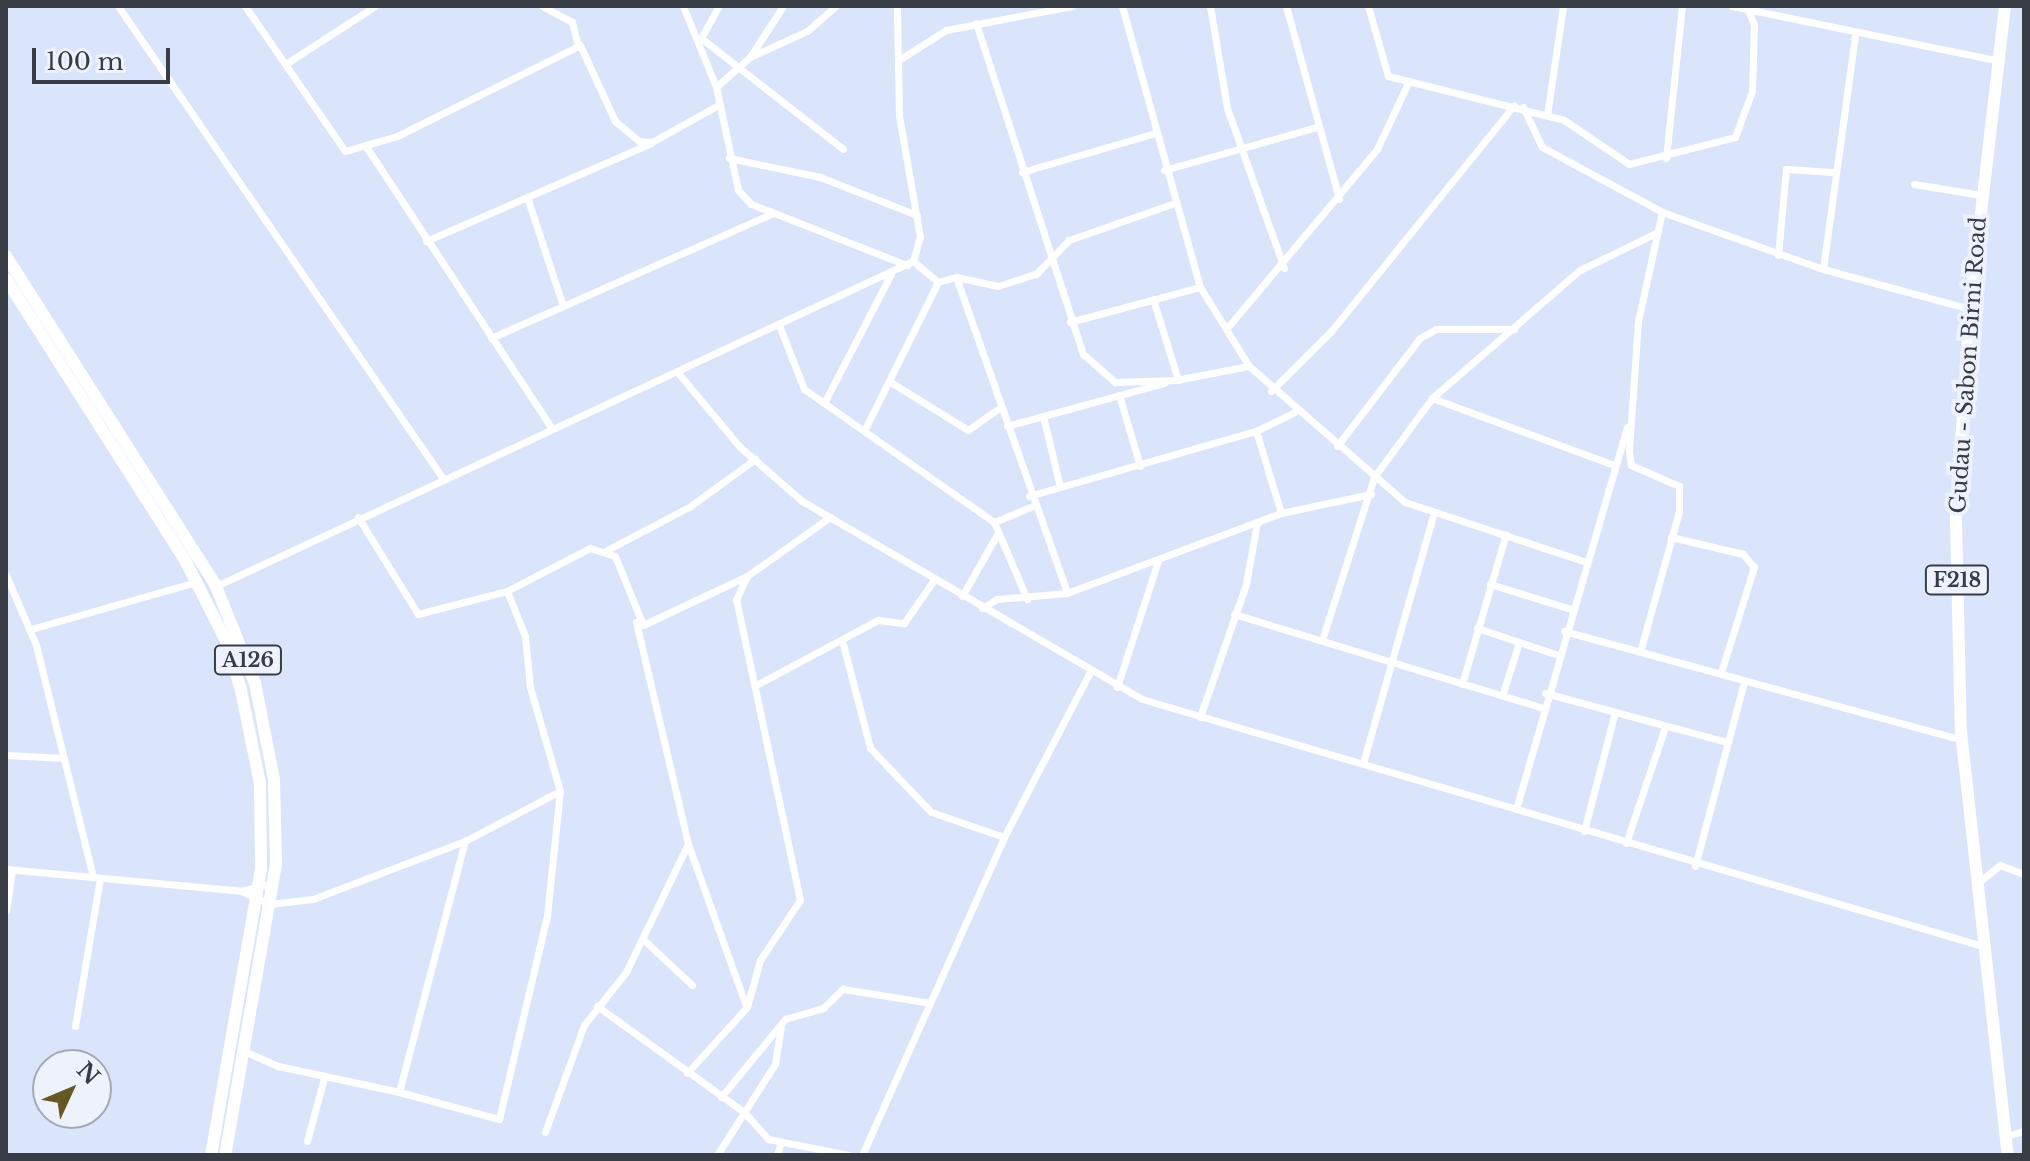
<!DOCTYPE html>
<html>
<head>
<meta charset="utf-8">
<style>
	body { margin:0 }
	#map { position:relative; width:2030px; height:1161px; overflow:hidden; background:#dae5fc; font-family:"Libre Baskerville",serif }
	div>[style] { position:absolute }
	.minor>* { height:7px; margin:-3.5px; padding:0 3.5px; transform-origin:3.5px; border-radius:3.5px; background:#fff }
	.primary>* { height:12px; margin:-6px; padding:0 6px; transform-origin:6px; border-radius:6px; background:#fff }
	.trunk>* { height:12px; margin:-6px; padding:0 6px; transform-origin:6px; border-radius:6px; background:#fff }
	span { translate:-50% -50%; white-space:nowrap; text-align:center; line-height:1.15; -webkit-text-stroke:8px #eef2fc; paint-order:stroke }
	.shield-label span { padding:2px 6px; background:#eef2fc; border:2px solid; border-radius:6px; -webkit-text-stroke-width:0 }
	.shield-label { font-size:20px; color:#373c45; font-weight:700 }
	.street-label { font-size:22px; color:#373c45 }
	.frame { position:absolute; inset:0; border:8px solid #373c45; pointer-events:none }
	.north { position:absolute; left:32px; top:1049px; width:80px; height:80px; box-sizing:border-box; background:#eef2fc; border:2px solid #a5a9b3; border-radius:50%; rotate:46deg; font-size:22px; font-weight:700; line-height:32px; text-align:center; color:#373c45 }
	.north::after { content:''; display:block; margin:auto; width:28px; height:36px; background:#665825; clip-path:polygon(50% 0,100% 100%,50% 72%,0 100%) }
	.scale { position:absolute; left:32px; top:48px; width:138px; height:36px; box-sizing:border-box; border:4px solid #373c45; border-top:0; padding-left:10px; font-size:24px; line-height:28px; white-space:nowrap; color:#373c45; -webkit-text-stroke:6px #eef2fc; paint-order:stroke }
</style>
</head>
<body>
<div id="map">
	<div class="minor">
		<div style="left:118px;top:6px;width:575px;rotate:55.48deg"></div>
		<div style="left:245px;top:6px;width:176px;rotate:55.4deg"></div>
		<div style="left:345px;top:151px;width:54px;rotate:-16.1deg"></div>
		<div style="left:397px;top:136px;width:204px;rotate:-26.4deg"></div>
		<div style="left:580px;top:45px;width:84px;rotate:65.3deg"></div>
		<div style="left:615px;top:121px;width:31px;rotate:40deg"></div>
		<div style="left:639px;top:141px;width:13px;rotate:4deg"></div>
		<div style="left:652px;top:142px;width:78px;rotate:-29.2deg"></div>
		<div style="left:542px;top:6px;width:34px;rotate:28deg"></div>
		<div style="left:572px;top:22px;width:25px;rotate:76deg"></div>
		<div style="left:683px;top:6px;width:87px;rotate:67.8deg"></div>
		<div style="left:716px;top:87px;width:105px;rotate:77.9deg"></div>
		<div style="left:738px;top:190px;width:19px;rotate:47deg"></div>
		<div style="left:751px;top:204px;width:168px;rotate:21.4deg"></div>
		<div style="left:1122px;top:6px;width:292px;rotate:74.5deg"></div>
		<div style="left:1200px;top:287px;width:93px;rotate:58.2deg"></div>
		<div style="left:1249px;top:366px;width:207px;rotate:41.1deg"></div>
		<div style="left:1405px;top:502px;width:191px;rotate:18.3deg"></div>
		<div style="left:1210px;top:6px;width:103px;rotate:80.5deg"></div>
		<div style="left:1227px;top:108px;width:170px;rotate:70.4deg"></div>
		<div style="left:1286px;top:6px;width:200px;rotate:74.6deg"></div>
		<div style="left:1368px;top:6px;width:73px;rotate:74.1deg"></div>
		<div style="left:1388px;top:76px;width:181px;rotate:14deg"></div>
		<div style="left:1564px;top:120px;width:78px;rotate:34.1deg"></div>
		<div style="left:1629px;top:164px;width:109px;rotate:-14.3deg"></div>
		<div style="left:1735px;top:137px;width:49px;rotate:-69.7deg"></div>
		<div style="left:1752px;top:91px;width:66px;rotate:-88.3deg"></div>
		<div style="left:1754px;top:25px;width:17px;rotate:-111deg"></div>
		<div style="left:1732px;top:6px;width:273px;rotate:11.6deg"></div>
		<div style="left:976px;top:23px;width:348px;rotate:72.1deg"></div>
		<div style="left:1083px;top:354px;width:43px;rotate:41.2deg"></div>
		<div style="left:1115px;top:382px;width:63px;rotate:-1.8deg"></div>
		<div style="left:701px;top:38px;width:180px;rotate:38deg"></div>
		<div style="left:701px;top:38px;width:37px;rotate:-61deg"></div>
		<div style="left:750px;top:57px;width:63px;rotate:-24.5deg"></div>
		<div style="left:807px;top:31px;width:38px;rotate:-41deg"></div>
		<div style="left:900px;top:59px;width:54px;rotate:-32.2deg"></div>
		<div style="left:946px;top:30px;width:128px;rotate:-10.8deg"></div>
		<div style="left:287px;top:63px;width:105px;rotate:-32.9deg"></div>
		<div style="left:716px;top:87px;width:45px;rotate:-41.4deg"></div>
		<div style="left:750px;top:57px;width:61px;rotate:-57.1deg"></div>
		<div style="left:1523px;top:107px;width:44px;rotate:64.6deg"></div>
		<div style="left:1542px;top:147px;width:136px;rotate:28.4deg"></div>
		<div style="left:1662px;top:212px;width:171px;rotate:19.5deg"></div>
		<div style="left:1823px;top:269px;width:152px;rotate:15.2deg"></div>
		<div style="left:1547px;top:115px;width:110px;rotate:-81.6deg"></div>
		<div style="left:367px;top:148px;width:336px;rotate:56.6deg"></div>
		<div style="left:729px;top:158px;width:93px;rotate:11.8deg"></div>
		<div style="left:820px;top:177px;width:104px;rotate:21.4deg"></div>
		<div style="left:1666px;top:158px;width:153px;rotate:-84deg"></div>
		<div style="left:1164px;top:170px;width:159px;rotate:-15.7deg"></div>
		<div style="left:1022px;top:172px;width:139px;rotate:-16.3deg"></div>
		<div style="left:1914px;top:184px;width:68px;rotate:9.3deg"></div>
		<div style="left:527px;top:197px;width:115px;rotate:71.7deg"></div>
		<div style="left:426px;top:241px;width:245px;rotate:-23.5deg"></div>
		<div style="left:1778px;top:255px;width:86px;rotate:-84.7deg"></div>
		<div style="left:1786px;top:169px;width:46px;rotate:3.7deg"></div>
		<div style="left:913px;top:261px;width:33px;rotate:40deg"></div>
		<div style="left:1823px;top:269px;width:235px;rotate:-82.2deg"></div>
		<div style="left:956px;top:277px;width:335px;rotate:70.6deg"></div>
		<div style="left:1153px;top:299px;width:85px;rotate:72.8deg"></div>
		<div style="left:1070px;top:322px;width:135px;rotate:-15.1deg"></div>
		<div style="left:779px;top:325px;width:69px;rotate:68.7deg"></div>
		<div style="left:804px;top:389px;width:232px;rotate:35deg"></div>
		<div style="left:994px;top:522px;width:84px;rotate:66.8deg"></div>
		<div style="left:1227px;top:328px;width:234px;rotate:-50deg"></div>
		<div style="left:1377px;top:149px;width:71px;rotate:-64.9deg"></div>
		<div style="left:491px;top:338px;width:306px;rotate:-23.9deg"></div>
		<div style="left:679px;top:374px;width:95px;rotate:50.1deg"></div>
		<div style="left:740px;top:447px;width:82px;rotate:41.1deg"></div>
		<div style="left:802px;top:501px;width:393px;rotate:30.2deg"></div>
		<div style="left:1142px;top:699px;width:880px;rotate:16.37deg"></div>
		<div style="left:1176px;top:380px;width:74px;rotate:-10.9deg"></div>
		<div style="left:892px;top:383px;width:89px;rotate:31.7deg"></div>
		<div style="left:968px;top:430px;width:38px;rotate:-35deg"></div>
		<div style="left:1271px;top:391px;width:86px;rotate:-45deg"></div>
		<div style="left:1332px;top:330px;width:289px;rotate:-51deg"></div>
		<div style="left:1119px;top:395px;width:74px;rotate:73.5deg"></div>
		<div style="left:1432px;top:398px;width:194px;rotate:20.2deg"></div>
		<div style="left:824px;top:403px;width:145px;rotate:-62.6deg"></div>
		<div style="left:1043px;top:416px;width:73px;rotate:76.5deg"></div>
		<div style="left:1007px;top:426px;width:163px;rotate:-15.3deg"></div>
		<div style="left:866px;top:427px;width:162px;rotate:-63.6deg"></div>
		<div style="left:938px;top:282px;width:19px;rotate:-16deg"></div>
		<div style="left:956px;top:277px;width:43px;rotate:12.1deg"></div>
		<div style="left:998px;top:286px;width:40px;rotate:-18deg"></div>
		<div style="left:1036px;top:274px;width:47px;rotate:-45.9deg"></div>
		<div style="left:1069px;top:240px;width:109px;rotate:-19.3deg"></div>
		<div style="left:1256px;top:431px;width:86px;rotate:73deg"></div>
		<div style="left:1337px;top:446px;width:136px;rotate:-52.5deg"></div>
		<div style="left:1420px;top:338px;width:18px;rotate:-29deg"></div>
		<div style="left:1436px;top:329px;width:78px"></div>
		<div style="left:1029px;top:496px;width:236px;rotate:-16deg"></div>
		<div style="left:1256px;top:431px;width:43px;rotate:-26deg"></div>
		<div style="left:358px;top:517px;width:114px;rotate:58.3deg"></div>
		<div style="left:418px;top:614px;width:92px;rotate:-14.5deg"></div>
		<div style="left:507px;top:591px;width:93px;rotate:-27.4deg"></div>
		<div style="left:590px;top:548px;width:26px;rotate:18deg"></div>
		<div style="left:615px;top:556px;width:74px;rotate:67.9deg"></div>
		<div style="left:643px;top:625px;width:115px;rotate:-25.2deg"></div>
		<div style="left:747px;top:576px;width:102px;rotate:-35.4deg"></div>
		<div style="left:994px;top:522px;width:42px;rotate:-22.3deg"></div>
		<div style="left:1671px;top:537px;width:74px;rotate:13.3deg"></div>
		<div style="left:1743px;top:554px;width:17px;rotate:50deg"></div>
		<div style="left:1754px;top:567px;width:110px;rotate:107.4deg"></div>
		<div style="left:607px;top:550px;width:93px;rotate:-27.7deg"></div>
		<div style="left:689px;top:507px;width:82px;rotate:-36deg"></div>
		<div style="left:6px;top:575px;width:76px;rotate:66.8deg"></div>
		<div style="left:36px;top:645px;width:239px;rotate:76.2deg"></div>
		<div style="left:1490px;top:584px;width:85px;rotate:17.2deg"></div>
		<div style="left:216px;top:586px;width:769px;rotate:-25deg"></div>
		<div style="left:913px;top:261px;width:25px;rotate:-74deg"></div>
		<div style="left:920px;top:237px;width:124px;rotate:-99.8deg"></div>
		<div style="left:899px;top:115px;width:109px;rotate:-91.1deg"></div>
		<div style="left:962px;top:596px;width:73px;rotate:-60.3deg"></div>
		<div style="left:982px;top:608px;width:17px;rotate:-31deg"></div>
		<div style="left:997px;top:599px;width:70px;rotate:-4.9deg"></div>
		<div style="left:1067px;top:593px;width:228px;rotate:-20.5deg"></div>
		<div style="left:1281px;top:513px;width:92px;rotate:-11.9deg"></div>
		<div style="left:1234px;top:614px;width:321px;rotate:16.9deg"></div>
		<div style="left:636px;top:622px;width:228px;rotate:76.8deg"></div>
		<div style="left:688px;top:844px;width:172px;rotate:70.3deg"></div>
		<div style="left:1477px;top:628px;width:82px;rotate:18.4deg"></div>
		<div style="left:31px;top:629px;width:172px;rotate:-15.9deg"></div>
		<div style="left:1564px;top:631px;width:413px;rotate:15.3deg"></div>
		<div style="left:1322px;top:640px;width:171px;rotate:-72.3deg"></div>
		<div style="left:1374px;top:477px;width:98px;rotate:-53.7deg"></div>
		<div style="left:1432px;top:398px;width:196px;rotate:-40.9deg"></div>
		<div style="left:1580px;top:270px;width:87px;rotate:-26deg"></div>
		<div style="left:843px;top:644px;width:107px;rotate:75.4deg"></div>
		<div style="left:870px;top:748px;width:88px;rotate:46.4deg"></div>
		<div style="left:931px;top:812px;width:77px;rotate:18.9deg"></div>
		<div style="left:1640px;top:652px;width:146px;rotate:-74.5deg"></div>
		<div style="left:1679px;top:511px;width:25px;rotate:-90deg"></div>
		<div style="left:1679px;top:486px;width:52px;rotate:-156.4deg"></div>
		<div style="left:1631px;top:465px;width:15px;rotate:-98deg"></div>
		<div style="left:1629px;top:450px;width:129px;rotate:-86deg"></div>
		<div style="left:1638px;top:321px;width:112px;rotate:-77.6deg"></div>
		<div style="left:758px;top:684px;width:136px;rotate:-28.1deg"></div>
		<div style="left:878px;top:620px;width:26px;rotate:7deg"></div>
		<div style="left:904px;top:623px;width:52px;rotate:-55.1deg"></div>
		<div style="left:1462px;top:684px;width:156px;rotate:-73.7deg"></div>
		<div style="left:1117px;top:687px;width:133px;rotate:-72deg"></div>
		<div style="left:1545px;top:693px;width:188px;rotate:15.1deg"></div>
		<div style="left:1502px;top:696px;width:57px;rotate:-72.5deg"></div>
		<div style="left:1200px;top:717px;width:141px;rotate:-70.9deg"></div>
		<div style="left:1246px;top:584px;width:63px;rotate:-79.9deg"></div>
		<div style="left:6px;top:755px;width:58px;rotate:3deg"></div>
		<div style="left:1363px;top:763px;width:261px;rotate:-74.2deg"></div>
		<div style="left:1516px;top:809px;width:398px;rotate:-73.8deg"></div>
		<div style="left:1584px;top:831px;width:123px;rotate:-75.4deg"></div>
		<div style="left:1626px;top:843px;width:122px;rotate:-71.4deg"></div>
		<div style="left:1695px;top:866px;width:190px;rotate:-75.1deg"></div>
		<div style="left:6px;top:869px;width:236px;rotate:5.3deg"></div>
		<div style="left:241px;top:891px;width:32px;rotate:24deg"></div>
		<div style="left:270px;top:904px;width:43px;rotate:-6.6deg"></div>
		<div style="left:313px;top:899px;width:163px;rotate:-20.9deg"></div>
		<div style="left:465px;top:841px;width:107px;rotate:-27.8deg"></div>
		<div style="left:1979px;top:882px;width:27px;rotate:-39deg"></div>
		<div style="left:2000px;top:865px;width:26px;rotate:21deg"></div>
		<div style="left:241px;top:891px;width:34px;rotate:-14deg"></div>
		<div style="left:6px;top:911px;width:41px;rotate:-81.7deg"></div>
		<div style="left:644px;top:940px;width:66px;rotate:43.2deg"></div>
		<div style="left:597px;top:1006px;width:181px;rotate:35.8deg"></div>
		<div style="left:744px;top:1112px;width:36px;rotate:48deg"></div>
		<div style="left:768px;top:1139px;width:83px;rotate:11.2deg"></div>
		<div style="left:75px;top:1026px;width:150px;rotate:-80.4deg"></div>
		<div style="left:244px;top:1051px;width:37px;rotate:24deg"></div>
		<div style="left:278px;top:1066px;width:124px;rotate:12.1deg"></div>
		<div style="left:399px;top:1092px;width:260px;rotate:-75.3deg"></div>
		<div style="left:687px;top:1073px;width:89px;rotate:-47.7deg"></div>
		<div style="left:747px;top:1007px;width:49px;rotate:-74.5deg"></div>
		<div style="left:760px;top:960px;width:72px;rotate:-56.3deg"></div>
		<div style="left:800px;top:900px;width:307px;rotate:-102deg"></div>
		<div style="left:736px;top:600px;width:24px;rotate:-66deg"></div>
		<div style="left:399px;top:1092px;width:104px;rotate:15.1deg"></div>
		<div style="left:499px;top:1119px;width:209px;rotate:-76.7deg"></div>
		<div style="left:547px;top:916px;width:126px;rotate:-84.1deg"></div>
		<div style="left:560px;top:791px;width:108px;rotate:-106.1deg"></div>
		<div style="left:530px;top:687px;width:51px;rotate:-95.6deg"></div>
		<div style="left:525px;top:636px;width:48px;rotate:-111.8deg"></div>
		<div style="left:721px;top:1097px;width:101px;rotate:-50.6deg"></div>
		<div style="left:785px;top:1019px;width:40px;rotate:-16deg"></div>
		<div style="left:823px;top:1008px;width:28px;rotate:-44deg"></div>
		<div style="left:843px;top:989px;width:88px;rotate:9.1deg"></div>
		<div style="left:545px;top:1132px;width:114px;rotate:-70deg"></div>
		<div style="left:584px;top:1025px;width:68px;rotate:-51.6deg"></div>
		<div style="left:626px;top:972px;width:142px;rotate:-64.2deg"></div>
		<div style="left:2006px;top:1136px;width:19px;rotate:-16deg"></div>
		<div style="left:307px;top:1141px;width:65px;rotate:-74.9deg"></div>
		<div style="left:717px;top:1155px;width:108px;rotate:-57.5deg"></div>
		<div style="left:775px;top:1064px;width:37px;rotate:-81deg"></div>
		<div style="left:777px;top:1155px;width:14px;rotate:-73deg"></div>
		<div style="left:862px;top:1155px;width:348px;rotate:-65.9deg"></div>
		<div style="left:1004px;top:837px;width:184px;rotate:-62.5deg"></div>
	</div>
	<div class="primary">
		<div style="left:2005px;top:6px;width:305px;rotate:96.6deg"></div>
		<div style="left:1970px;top:309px;width:210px;rotate:93.8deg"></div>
		<div style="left:1956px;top:519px;width:213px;rotate:88.7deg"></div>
		<div style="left:1961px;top:732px;width:426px;rotate:83.7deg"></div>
	</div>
	<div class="trunk">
		<div style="left:6px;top:256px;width:389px;rotate:57.5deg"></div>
		<div style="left:215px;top:584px;width:107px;rotate:68deg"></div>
		<div style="left:255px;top:683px;width:99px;rotate:78.9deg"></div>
		<div style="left:274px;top:780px;width:84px;rotate:88.6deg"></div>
		<div style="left:276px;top:864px;width:295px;rotate:99.9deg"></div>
		<div style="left:6px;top:279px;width:335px;rotate:57.5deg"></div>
		<div style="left:186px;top:562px;width:89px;rotate:63.1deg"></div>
		<div style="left:226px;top:641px;width:51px;rotate:73deg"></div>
		<div style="left:241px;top:690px;width:95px;rotate:78.5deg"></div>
		<div style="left:260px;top:783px;width:86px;rotate:89.3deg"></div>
		<div style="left:261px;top:869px;width:290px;rotate:99.9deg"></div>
	</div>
	<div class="shield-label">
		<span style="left:1957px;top:580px">F218</span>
		<span style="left:248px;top:660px">A126</span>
	</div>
	<div class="street-label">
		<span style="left:1968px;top:365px;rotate:-86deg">Gudau - Sabon Birni Road</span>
	</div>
	<div class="frame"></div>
	<div class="north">N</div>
	<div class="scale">100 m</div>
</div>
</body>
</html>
